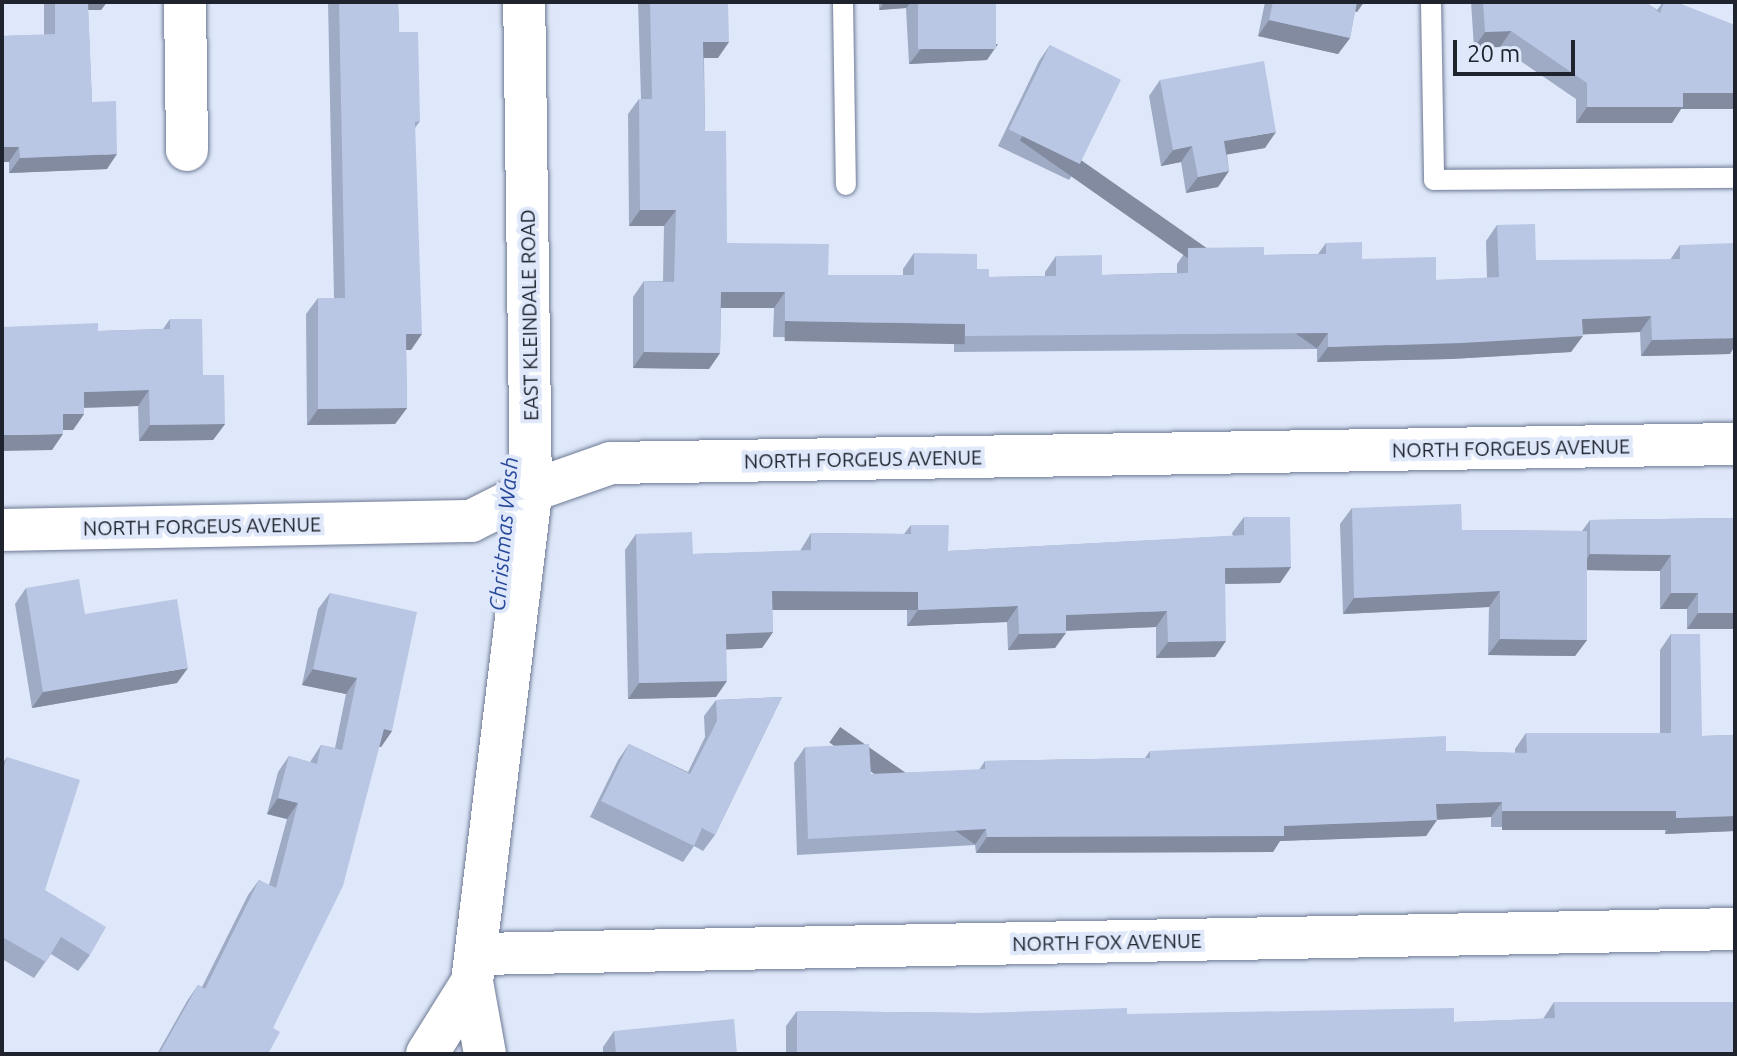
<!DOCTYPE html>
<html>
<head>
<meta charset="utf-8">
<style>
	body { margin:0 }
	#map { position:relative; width:1737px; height:1056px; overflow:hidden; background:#dfe8fa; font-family:Ubuntu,sans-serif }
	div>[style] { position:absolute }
	.roads { filter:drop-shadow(0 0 2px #6d7a94) drop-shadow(0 0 2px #6d7a94) }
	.lane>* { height:20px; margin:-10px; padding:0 10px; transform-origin:10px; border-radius:10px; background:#fff }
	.street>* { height:42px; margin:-21px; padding:0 21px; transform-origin:21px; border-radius:21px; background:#fff }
	.wall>* { inset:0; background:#9fabc4 }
	.shaded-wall>* { inset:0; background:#828ba0; transform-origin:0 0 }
	.building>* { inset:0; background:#b9c7e4; transform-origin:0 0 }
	span { translate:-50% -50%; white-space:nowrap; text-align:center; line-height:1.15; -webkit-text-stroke:8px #dfe8fa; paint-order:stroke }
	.street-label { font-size:20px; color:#1e232e }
	.water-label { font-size:22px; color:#29499b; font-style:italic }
	.frame { position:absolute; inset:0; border:4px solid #1e232e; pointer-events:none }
	.scale { position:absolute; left:1453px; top:40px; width:122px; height:36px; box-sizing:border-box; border:4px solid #1e232e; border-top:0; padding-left:10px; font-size:24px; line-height:28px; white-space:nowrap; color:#1e232e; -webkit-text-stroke:6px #dfe8fa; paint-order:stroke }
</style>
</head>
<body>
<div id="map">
	<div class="roads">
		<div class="lane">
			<div style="left:843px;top:2px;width:183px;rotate:89.1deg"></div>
			<div style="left:1431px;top:2px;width:178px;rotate:89deg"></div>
			<div style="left:1434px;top:180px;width:301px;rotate:-0.4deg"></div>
		</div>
		<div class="street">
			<div style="left:185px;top:2px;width:148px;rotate:89.2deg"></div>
			<div style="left:2px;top:530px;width:469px;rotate:-1.1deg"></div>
			<div style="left:471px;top:521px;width:67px;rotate:-26.6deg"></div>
			<div style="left:531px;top:491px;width:85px;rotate:-19.3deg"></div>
			<div style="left:611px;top:463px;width:1124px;rotate:-0.97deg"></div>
			<div style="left:479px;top:954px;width:1256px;rotate:-1.14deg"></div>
			<div style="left:427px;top:1054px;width:85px;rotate:-58deg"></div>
			<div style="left:485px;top:1054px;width:73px;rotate:-100.2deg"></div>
			<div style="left:472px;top:982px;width:495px;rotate:-83.1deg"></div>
			<div style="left:531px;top:491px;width:489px;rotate:-90.8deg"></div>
		</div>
	</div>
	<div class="wall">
		<div style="clip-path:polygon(44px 2px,107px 2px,101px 10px,88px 10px,92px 102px,107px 169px,9px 173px,9px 162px,2px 162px,2px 36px,44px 35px)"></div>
		<div style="clip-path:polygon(328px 2px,398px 2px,399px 32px,420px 121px,415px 128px,411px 350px,406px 350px,407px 408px,395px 424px,307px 425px,306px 314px,318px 298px,334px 298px)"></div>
		<div style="clip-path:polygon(638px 2px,728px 2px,718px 58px,704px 58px,705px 131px,727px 243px,828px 275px,903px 275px,903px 269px,914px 253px,977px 269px,989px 277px,1045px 276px,1045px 272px,1056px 256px,1102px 275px,1177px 273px,1177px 264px,1188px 248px,1264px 255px,1318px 254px,1326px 243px,1362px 259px,1436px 280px,1487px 278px,1486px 241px,1497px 225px,1536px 260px,1670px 260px,1680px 245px,1730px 354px,1641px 356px,1640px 332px,1583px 334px,1571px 352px,1451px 359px,1317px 362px,1317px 349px,954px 352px,954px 340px,773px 337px,774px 308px,721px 308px,720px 353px,709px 369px,633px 368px,633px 297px,644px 281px,663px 281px,664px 226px,629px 226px,628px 114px,639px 99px,641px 99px)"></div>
		<div style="clip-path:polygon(879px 2px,996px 2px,987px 60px,909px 64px,906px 8px,879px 10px)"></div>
		<div style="clip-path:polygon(1265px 2px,1364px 2px,1357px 12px,1355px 11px,1350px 38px,1338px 54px,1258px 36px)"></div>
		<div style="clip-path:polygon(1471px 2px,1645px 2px,1657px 10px,1663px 2px,1676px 2px,1681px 109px,1672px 123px,1576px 123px,1576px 99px,1500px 47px,1474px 48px)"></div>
		<div style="clip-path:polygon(1050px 45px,1080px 164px,1069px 180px,998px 146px,1039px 61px)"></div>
		<div style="clip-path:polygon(1160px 80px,1265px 148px,1227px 154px,1229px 171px,1218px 187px,1186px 193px,1181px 162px,1161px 166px,1149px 96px)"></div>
		<div style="clip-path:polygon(170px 319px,203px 375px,225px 424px,213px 440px,139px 441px,138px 406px,84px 408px,84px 414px,73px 430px,63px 430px,52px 450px,98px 331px,163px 329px)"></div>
		<div style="clip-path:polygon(1352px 508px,1462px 530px,1582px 531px,1590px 520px,1735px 518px,1735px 629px,1687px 629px,1687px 609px,1660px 609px,1660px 571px,1587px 570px,1587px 640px,1575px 656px,1488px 655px,1489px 607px,1343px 614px,1340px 524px)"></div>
		<div style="clip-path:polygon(1244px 517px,1291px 567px,1280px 583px,1225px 584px,1215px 657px,1156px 658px,1156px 627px,1066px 631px,1055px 648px,1008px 650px,1007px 622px,907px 626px,907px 608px,772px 607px,773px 632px,762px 648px,726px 649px,716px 697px,628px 699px,625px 550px,636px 534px,693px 554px,800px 551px,811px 533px,904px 534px,911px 525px,948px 551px,1233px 536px,1232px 533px)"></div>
		<div style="clip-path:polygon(26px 588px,177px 683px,32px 708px,15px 604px)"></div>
		<div style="clip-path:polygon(330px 593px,392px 731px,381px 747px,379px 747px,273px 1028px,268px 1054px,157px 1054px,187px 1001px,198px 985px,202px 987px,248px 895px,259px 880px,269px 885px,287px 819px,267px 814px,278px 772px,289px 756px,310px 762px,321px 745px,335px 748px,346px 694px,302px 685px,318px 609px)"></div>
		<div style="clip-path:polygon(1671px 634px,1702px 736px,1735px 735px,1735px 831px,1665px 834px,1665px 827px,1491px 827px,1491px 817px,1437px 820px,1426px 836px,1280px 841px,1273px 852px,976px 853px,975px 845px,797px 855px,794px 763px,805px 747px,871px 774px,979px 770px,985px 761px,1145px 758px,1150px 751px,1446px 751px,1515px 753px,1515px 749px,1526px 733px,1660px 733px,1660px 650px)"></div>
		<div style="clip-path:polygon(782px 697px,715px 835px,703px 851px,694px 846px,683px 862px,590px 817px,618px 760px,629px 744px,688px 772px,705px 737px,704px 716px,716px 700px)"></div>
		<div style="clip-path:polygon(7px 757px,45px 890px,90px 955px,78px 971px,51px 954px,34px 978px,2px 959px,2px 764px)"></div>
		<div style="clip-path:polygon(1554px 1002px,1735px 1054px,786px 1054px,786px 1026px,797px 1011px,977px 1013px,1127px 1014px,1454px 1022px,1543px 1019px)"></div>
		<div style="clip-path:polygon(614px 1031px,737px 1054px,603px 1054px,603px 1047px)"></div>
	</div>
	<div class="shaded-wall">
		<div style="clip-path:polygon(83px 2px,107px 2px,101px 10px,77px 10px)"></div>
		<div style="clip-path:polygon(884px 2px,911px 2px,906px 8px,879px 10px)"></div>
		<div style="clip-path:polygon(1353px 2px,1364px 2px,1357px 12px,1348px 9px)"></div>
		<div style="clip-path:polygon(1269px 20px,1350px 38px,1338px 54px,1258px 36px)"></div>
		<div style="clip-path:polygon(1511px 31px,1500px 47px,1474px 48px,1485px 32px)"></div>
		<div style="clip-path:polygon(703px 42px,729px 42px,718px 58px,692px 58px)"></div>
		<div style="clip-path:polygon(998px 44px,987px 60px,909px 64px,921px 49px)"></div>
		<div style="clip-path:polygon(1683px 93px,1735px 93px,1735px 109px,1681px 109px,1672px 123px,1576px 123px,1587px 107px)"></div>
		<div style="clip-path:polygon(1276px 132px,1265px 148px,1213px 157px,1224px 141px)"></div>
		<div style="clip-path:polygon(1192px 146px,1181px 162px,1161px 166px,1173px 150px)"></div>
		<div style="clip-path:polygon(2px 147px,19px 147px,9px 162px,2px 162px)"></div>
		<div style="clip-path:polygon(117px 154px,107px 169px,9px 173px,20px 158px)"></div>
		<div style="clip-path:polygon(1229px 171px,1218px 187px,1186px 193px,1198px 177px)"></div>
		<div style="clip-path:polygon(640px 210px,676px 210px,664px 226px,629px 226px)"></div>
		<div style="clip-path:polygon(721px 292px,785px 292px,774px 308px,710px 308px)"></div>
		<div style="clip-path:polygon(1651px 316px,1640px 332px,1571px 335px,1582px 319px)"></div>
		<div style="left:785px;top:321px;width:180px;height:20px;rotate:1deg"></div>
		<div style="left:1328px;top:333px;width:19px;height:363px;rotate:125deg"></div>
		<div style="clip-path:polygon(406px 334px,422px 334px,411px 350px,395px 350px)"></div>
		<div style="clip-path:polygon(1583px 336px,1571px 352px,1451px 359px,1317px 362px,1328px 347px)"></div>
		<div style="clip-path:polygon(1735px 338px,1735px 346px,1730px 354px,1641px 356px,1652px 340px)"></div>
		<div style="clip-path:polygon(644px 352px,720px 353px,709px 369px,633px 368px)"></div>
		<div style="clip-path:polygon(149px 390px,138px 406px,72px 408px,84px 392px)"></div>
		<div style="clip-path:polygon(407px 408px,395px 424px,307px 425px,318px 409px)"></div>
		<div style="clip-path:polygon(63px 414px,84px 414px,73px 430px,52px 430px)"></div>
		<div style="clip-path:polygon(225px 424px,213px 440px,139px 441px,150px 425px)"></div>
		<div style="clip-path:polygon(63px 434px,52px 450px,2px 451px,2px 435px)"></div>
		<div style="clip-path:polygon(1590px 554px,1671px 555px,1660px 571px,1579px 570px)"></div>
		<div style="clip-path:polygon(1291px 567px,1280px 583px,1214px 584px,1225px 568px)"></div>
		<div style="left:772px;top:591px;width:146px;height:19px"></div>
		<div style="clip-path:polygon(1500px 591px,1489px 607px,1343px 614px,1354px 598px)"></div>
		<div style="clip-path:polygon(1671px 593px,1698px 593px,1687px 609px,1660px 609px)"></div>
		<div style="clip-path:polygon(1018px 606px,1007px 622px,907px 626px,918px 610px)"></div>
		<div style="clip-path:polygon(1167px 611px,1156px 627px,1055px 631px,1066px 615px)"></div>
		<div style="clip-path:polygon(1698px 613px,1735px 613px,1735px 629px,1687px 629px)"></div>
		<div style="clip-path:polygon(773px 632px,762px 648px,715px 650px,726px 634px)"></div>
		<div style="clip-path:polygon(1066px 633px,1055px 648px,1008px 650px,1019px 634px)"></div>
		<div style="clip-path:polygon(1500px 639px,1587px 640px,1575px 656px,1488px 655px)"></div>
		<div style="clip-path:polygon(1226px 641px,1215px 657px,1156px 658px,1168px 642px)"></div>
		<div style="clip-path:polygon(188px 668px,177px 683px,32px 708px,43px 692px)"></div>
		<div style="clip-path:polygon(313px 669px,357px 678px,346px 694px,302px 685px)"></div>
		<div style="clip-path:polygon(727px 681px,716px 697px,628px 699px,639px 683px)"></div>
		<div style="clip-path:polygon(384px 729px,392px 731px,381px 747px,372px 745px)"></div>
		<div style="clip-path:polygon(278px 798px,298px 803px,287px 819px,267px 814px)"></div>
		<div style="clip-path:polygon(1502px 802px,1491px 817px,1425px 820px,1436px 804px)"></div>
		<div style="left:1502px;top:811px;width:174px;height:19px"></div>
		<div style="clip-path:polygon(1735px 816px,1735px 831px,1665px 834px,1676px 818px)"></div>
		<div style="clip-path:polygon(1437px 820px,1426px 836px,1280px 841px,1273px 852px,976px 853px,987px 837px)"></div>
		<div style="left:986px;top:829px;width:19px;height:178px;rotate:125deg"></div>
	</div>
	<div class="building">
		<div style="clip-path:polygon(55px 2px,88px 2px,92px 102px,116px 101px,117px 154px,20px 158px,19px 147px,2px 147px,2px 36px,55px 34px)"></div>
		<div style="clip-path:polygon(339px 2px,398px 2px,399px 32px,418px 32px,420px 121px,415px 122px,422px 334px,406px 334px,407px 408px,318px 409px,318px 298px,345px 298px)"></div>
		<div style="clip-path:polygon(650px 2px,728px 2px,729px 42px,703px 42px,705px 131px,726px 131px,727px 243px,829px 244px,828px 275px,914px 275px,914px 253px,977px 254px,977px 269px,989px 269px,989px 277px,1056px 276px,1056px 256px,1102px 255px,1102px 275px,1188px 273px,1188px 248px,1264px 247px,1264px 255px,1326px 254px,1326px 243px,1362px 242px,1362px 259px,1436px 257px,1436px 280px,1499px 277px,1497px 225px,1535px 224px,1536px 260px,1680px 259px,1680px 245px,1735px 243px,1735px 338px,1652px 340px,1651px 316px,1582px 319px,1583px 336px,1462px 343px,1328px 347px,1328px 333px,965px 336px,965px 324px,785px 321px,785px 292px,721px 292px,720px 353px,644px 352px,644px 281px,674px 282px,676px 210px,640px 210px,639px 99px,652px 99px)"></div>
		<div style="left:918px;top:2px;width:78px;height:47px"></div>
		<div style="clip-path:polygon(1273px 2px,1357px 2px,1350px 38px,1269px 20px)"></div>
		<div style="clip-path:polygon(1483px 2px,1645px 2px,1660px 13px,1664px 2px,1676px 2px,1735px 25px,1735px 93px,1683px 93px,1683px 107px,1587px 107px,1587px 83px,1511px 31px,1485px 32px)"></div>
		<div style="left:1050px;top:45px;width:79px;height:94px;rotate:26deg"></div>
		<div style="clip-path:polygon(1264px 61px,1276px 132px,1224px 141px,1229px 171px,1198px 177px,1192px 146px,1173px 150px,1160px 80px)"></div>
		<div style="clip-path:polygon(170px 319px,202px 319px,203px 375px,224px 375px,225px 424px,150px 425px,149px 390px,84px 392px,84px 414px,63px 414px,63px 434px,2px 435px,2px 327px,98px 323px,98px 331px,170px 329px)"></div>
		<div style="clip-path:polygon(1461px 504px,1462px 530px,1587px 531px,1587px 640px,1500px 639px,1500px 591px,1354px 598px,1352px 508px)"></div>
		<div style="clip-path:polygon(1244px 517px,1290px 517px,1291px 567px,1225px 568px,1226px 641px,1168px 642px,1167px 611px,1066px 615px,1066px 633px,1019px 634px,1018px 606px,918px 610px,918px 592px,772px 591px,773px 632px,726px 634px,727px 681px,639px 683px,636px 534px,692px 532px,693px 554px,811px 550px,811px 533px,911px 534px,911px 525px,949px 525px,948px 551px,1244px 535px)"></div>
		<div style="clip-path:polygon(1735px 518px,1735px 613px,1698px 613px,1698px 593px,1671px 593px,1671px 555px,1590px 554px,1590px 520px)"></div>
		<div style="clip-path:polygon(79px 579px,85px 614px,177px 599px,188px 668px,43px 692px,26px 588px)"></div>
		<div style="clip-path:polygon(330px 593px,417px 612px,392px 731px,384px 729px,343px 886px,273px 1028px,280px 1032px,268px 1054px,159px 1054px,198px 985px,205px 989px,259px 880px,276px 888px,298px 803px,278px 798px,289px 756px,317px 764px,321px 745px,342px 750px,357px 678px,313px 669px)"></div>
		<div style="clip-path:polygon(1671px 634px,1700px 634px,1702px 736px,1735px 735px,1735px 816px,1676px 818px,1676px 811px,1502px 811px,1502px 802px,1436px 804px,1437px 820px,1284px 826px,1284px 836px,987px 837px,986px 829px,808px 839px,805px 747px,869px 744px,871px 774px,985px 769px,985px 761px,1150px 758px,1150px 751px,1446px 736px,1446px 751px,1527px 753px,1526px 733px,1671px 733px)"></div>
		<div style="clip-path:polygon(782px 697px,715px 835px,702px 828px,694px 846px,601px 801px,629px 744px,690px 774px,717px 721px,716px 700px)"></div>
		<div style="clip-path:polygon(7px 757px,80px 780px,45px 890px,106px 927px,90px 955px,61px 937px,46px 962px,4px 938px,2px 942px,2px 773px)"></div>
		<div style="clip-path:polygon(1554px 1002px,1735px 1002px,1735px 1054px,797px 1054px,797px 1011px,977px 1013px,1127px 1008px,1127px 1014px,1454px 1008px,1454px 1022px,1555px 1018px)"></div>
		<div style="clip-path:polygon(734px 1019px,737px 1054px,616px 1054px,614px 1031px)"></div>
	</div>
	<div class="street-label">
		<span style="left:529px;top:315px;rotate:-91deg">EAST KLEINDALE ROAD</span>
		<span style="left:1511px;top:448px;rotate:-1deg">NORTH FORGEUS AVENUE</span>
		<span style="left:863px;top:459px;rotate:-1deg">NORTH FORGEUS AVENUE</span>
		<span style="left:202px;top:526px;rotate:-1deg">NORTH FORGEUS AVENUE</span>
		<span style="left:1107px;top:942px;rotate:-1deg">NORTH FOX AVENUE</span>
	</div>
	<div class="water-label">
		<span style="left:503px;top:534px;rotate:-85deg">Christmas Wash</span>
	</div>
	<div class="frame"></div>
	<div class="scale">20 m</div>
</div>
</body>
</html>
